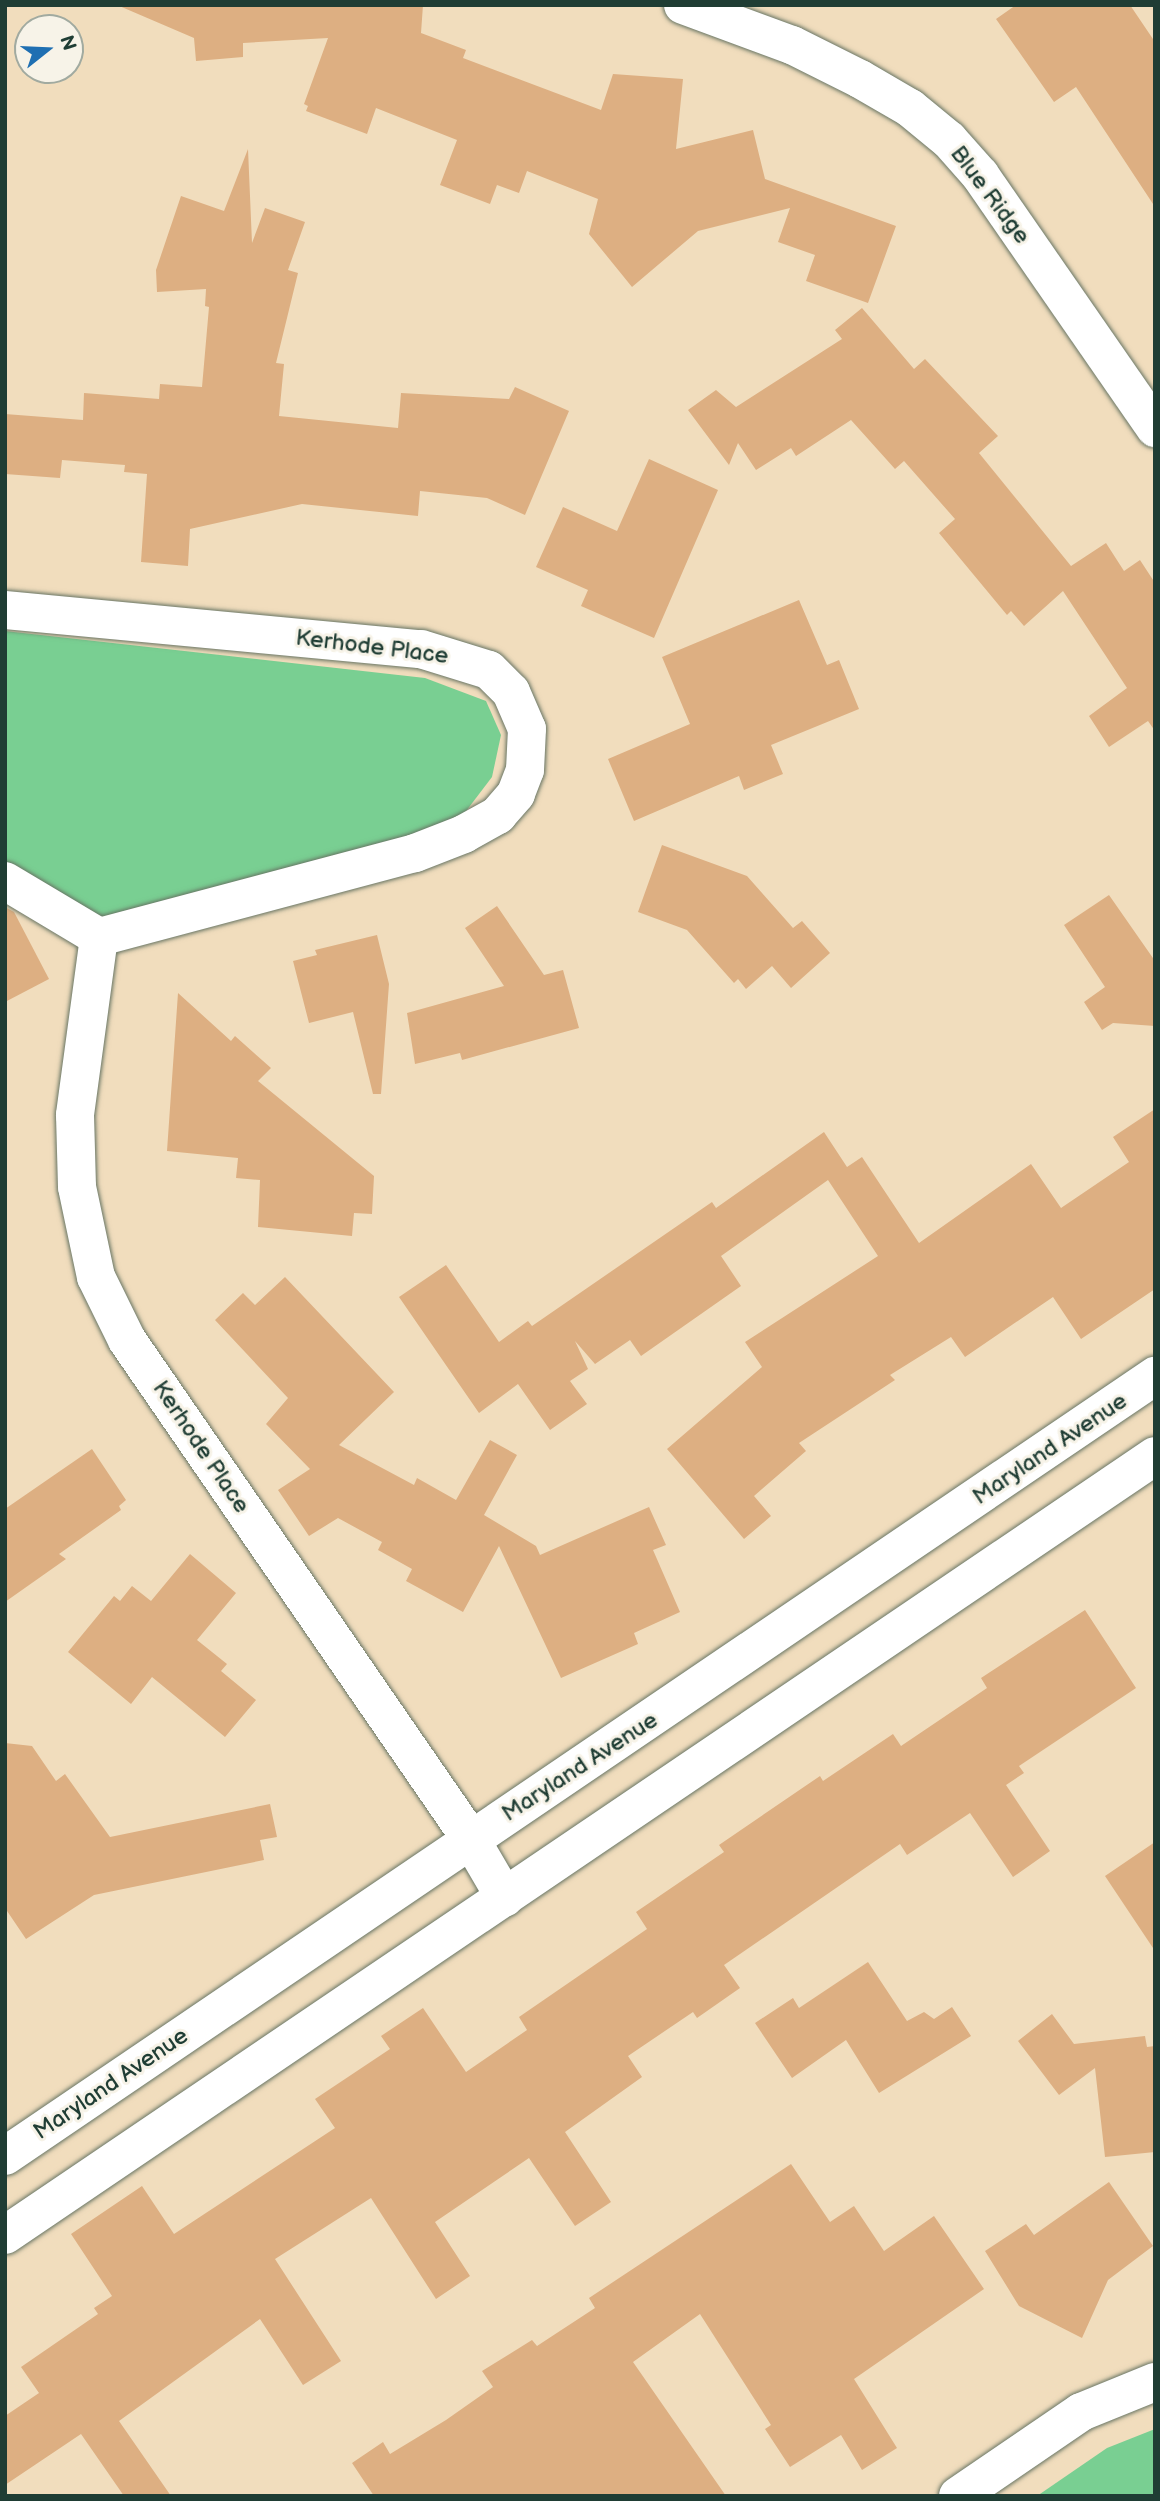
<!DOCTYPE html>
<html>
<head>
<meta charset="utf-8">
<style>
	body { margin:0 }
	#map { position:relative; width:1160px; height:2501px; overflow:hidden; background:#f1ddbd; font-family:"Balsamiq Sans",sans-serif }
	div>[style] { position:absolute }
	.green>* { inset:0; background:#79cf92 }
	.building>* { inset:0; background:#ddaf82 }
	.roads { filter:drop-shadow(0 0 2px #687564) drop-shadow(0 0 2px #687564) }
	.street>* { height:38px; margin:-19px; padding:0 19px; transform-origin:19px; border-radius:19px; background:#fff }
	.secondary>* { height:38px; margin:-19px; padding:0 19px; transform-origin:19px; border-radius:19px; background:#fff }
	span { translate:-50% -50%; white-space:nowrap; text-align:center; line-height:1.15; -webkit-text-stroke:6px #f7f3e8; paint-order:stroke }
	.street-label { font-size:23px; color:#1f3d34 }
	.frame { position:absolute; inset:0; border:7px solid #1f3d34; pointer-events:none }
	.north { position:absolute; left:14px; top:14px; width:70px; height:70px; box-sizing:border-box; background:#f7f3e8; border:2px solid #a1aaa0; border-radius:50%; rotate:72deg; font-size:19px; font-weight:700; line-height:28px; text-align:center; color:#1f3d34 }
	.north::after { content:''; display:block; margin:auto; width:24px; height:32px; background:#1f6fb2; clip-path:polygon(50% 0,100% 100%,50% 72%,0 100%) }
</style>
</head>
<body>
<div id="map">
	<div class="green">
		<div style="clip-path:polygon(5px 631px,425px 678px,486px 701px,501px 735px,492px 777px,457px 823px,102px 917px,5px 869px)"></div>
		<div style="clip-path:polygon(1155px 2429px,1155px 2496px,1037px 2496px,1107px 2448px)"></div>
	</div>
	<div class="building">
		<div style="clip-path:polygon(117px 5px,423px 5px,421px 33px,466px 50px,463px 58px,601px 110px,613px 74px,683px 79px,676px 149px,753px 130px,765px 179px,896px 226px,868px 303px,806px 281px,815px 255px,778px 242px,790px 208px,698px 231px,632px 287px,589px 234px,598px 199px,527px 171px,519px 193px,497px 185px,490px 204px,440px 185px,457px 140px,376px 108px,367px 134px,306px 111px,308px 106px,304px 104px,328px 38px,243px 43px,243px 57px,196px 61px,194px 38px)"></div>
		<div style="clip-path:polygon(1016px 5px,1130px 5px,1155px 42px,1155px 207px,1076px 87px,1054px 102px,996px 19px)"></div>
		<div style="clip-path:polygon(248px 149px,252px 243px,265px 208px,305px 222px,288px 270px,298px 273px,276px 363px,284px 364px,279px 416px,398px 428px,401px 393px,509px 399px,515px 387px,569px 411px,525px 515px,487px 498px,420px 491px,418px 516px,302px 504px,190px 529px,188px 566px,141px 562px,147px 474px,124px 472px,125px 465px,62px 460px,60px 478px,5px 474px,5px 414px,83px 420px,84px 393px,159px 399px,160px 384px,202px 387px,209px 307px,205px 306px,206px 289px,157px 292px,156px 270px,181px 196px,224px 211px)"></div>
		<div style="clip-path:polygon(862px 308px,914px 369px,925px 359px,998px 436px,979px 453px,1071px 566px,1106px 543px,1124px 571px,1140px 560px,1155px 583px,1155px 731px,1148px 721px,1109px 747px,1089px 716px,1127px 688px,1063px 591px,1024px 626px,1011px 611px,1007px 615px,939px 533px,955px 519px,904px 461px,895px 469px,851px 420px,796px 456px,791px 448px,756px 470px,738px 443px,729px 465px,688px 410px,716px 390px,736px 407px,842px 339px,835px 330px)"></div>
		<div style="clip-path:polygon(649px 459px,718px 490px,654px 638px,581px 606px,588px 590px,536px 567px,563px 507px,617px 531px)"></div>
		<div style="clip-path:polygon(799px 600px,827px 665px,839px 660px,859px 709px,771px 745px,783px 774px,744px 790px,739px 776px,634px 821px,608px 759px,690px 724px,662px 657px)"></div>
		<div style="clip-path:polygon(662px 845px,747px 876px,793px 928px,802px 921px,830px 953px,791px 988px,772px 966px,746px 989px,738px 979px,734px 983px,687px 930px,638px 912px)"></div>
		<div style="clip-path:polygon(1109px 895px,1155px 961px,1155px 1026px,1113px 1023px,1102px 1030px,1084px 1002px,1105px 987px,1064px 925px)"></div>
		<div style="clip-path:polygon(497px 906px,544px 975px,563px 970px,579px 1028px,462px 1060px,460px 1053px,415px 1064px,407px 1013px,504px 986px,465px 928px)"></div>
		<div style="clip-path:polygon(5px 907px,14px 912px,49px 979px,5px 1002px)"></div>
		<div style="clip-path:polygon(377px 935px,389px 984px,381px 1094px,373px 1094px,353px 1012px,309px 1023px,293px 961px,317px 955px,315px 950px)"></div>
		<div style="clip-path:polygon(178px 993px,231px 1041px,235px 1036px,271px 1068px,258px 1081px,374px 1176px,372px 1214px,354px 1213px,352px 1236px,258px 1227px,260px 1180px,236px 1178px,238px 1158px,167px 1151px)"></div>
		<div style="clip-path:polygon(1155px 1109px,1155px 1289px,1081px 1339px,1053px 1297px,965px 1357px,951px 1337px,890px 1375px,895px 1380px,799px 1443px,806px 1451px,754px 1496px,771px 1516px,744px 1539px,667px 1449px,762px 1367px,745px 1342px,878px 1256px,828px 1180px,721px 1256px,741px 1286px,641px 1356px,630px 1340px,595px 1364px,575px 1341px,588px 1369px,570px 1381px,587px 1404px,550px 1430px,518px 1384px,479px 1413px,399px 1297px,446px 1265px,499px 1342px,528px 1321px,532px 1326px,712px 1202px,716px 1208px,824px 1132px,847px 1167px,862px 1157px,919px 1243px,1031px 1164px,1061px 1208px,1129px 1162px,1113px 1137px)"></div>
		<div style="clip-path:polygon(285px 1277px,394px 1392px,339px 1445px,414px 1485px,417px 1478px,456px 1500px,490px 1440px,517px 1455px,484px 1515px,536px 1546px,540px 1555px,649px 1507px,666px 1545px,653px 1550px,680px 1612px,634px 1633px,638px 1644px,561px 1678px,499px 1546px,463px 1612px,406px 1581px,412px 1569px,378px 1550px,382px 1542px,338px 1518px,309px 1536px,278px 1490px,310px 1469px,266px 1424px,288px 1398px,215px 1320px,243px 1293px,255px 1305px)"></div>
		<div style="clip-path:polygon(92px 1449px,126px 1500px,119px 1506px,121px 1510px,59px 1554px,66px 1559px,5px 1602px,5px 1509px)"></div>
		<div style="clip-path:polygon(190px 1554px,236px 1593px,197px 1640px,227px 1664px,221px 1671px,256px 1700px,225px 1737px,152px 1677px,131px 1704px,68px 1652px,114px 1596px,120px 1601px,132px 1586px,151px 1601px)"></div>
		<div style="clip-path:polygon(1085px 1610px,1136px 1688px,1019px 1766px,1024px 1773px,1006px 1785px,1050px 1851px,1013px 1877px,970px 1813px,907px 1855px,900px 1844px,724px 1965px,740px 1988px,697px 2018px,693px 2012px,628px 2056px,642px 2077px,565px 2132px,611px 2202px,575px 2226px,529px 2158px,435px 2222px,470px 2276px,436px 2299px,371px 2198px,275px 2259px,341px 2361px,303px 2385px,260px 2319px,119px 2421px,171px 2496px,124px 2496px,81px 2434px,5px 2485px,5px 2416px,39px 2393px,21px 2367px,98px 2314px,94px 2308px,112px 2296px,71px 2234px,142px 2186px,174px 2234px,335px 2128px,315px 2099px,390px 2049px,381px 2036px,423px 2008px,466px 2072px,527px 2030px,519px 2017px,647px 1929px,636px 1912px,724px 1852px,719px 1845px,820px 1776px,823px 1781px,893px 1734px,901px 1746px,987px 1688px,981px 1678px)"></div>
		<div style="clip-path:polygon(5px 1743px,32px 1746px,56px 1781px,65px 1774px,110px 1837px,270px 1804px,277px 1837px,260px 1840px,264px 1860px,94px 1895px,26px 1939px,5px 1908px)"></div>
		<div style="clip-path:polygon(1155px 1842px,1155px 1951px,1105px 1876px)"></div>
		<div style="clip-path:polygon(868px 1962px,907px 2021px,924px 2012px,934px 2019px,952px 2007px,971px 2036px,879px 2093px,846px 2040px,792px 2078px,755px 2023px,793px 1998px,799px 2008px)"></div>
		<div style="clip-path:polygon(1052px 2014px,1074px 2044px,1145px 2036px,1147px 2047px,1155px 2046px,1155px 2152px,1105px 2157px,1095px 2068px,1059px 2095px,1018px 2041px)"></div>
		<div style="clip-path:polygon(791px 2164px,830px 2222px,854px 2206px,884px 2251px,934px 2216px,984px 2289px,854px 2379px,897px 2448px,862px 2470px,841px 2435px,790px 2467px,765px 2429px,771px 2425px,700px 2314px,633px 2362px,726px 2496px,374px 2496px,352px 2463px,383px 2442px,390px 2454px,446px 2420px,493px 2387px,482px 2371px,532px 2340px,537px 2346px,595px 2308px,589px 2298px)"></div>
		<div style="clip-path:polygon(1109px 2182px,1153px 2246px,1108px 2280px,1082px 2338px,1019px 2306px,985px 2251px,1026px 2224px,1034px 2235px)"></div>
	</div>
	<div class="roads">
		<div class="street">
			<div style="left:683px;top:5px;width:116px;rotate:20.2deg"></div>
			<div style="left:792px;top:45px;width:76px;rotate:26.6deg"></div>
			<div style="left:860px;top:79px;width:58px;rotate:30.1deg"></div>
			<div style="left:910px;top:108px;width:50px;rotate:39.4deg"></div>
			<div style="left:949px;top:140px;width:47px;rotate:48.5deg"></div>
			<div style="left:980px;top:175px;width:308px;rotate:55.3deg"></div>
			<div style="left:5px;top:610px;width:418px;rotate:5.4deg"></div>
			<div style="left:421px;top:649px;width:71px;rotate:17.2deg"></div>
			<div style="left:489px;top:670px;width:31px;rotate:45deg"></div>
			<div style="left:511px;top:692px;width:40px;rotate:66.6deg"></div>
			<div style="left:527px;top:729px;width:41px;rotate:92.8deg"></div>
			<div style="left:525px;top:770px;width:26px;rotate:111deg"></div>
			<div style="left:516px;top:794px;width:28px;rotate:131deg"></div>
			<div style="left:498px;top:815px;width:39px;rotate:151deg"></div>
			<div style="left:464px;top:834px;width:53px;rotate:158.8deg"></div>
			<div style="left:415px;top:853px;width:327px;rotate:165.1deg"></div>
			<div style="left:5px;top:881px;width:109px;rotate:30.8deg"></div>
			<div style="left:99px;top:937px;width:180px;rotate:97.7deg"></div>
			<div style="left:75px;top:1115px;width:72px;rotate:88.4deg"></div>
			<div style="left:77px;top:1187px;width:92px;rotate:78.1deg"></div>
			<div style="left:96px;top:1277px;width:70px;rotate:63.8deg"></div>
			<div style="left:127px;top:1340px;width:605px;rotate:55.44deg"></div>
			<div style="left:470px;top:1838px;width:69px;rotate:59.7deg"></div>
			<div style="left:958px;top:2496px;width:149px;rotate:-34.3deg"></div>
			<div style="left:1081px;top:2412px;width:80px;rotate:-22.1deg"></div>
		</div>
		<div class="secondary">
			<div style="left:5px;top:2156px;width:1390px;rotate:-34.15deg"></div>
			<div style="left:5px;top:2235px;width:1389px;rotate:-34.11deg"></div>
		</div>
	</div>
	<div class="street-label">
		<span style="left:990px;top:195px;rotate:53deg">Blue Ridge</span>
		<span style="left:372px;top:647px;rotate:7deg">Kerhode Place</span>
		<span style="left:201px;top:1447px;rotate:56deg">Kerhode Place</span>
		<span style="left:1050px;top:1449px;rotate:-34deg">Maryland Avenue</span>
		<span style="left:580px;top:1767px;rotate:-33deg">Maryland Avenue</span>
		<span style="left:111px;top:2084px;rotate:-34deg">Maryland Avenue</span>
	</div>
	<div class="frame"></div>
	<div class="north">N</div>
</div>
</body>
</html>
